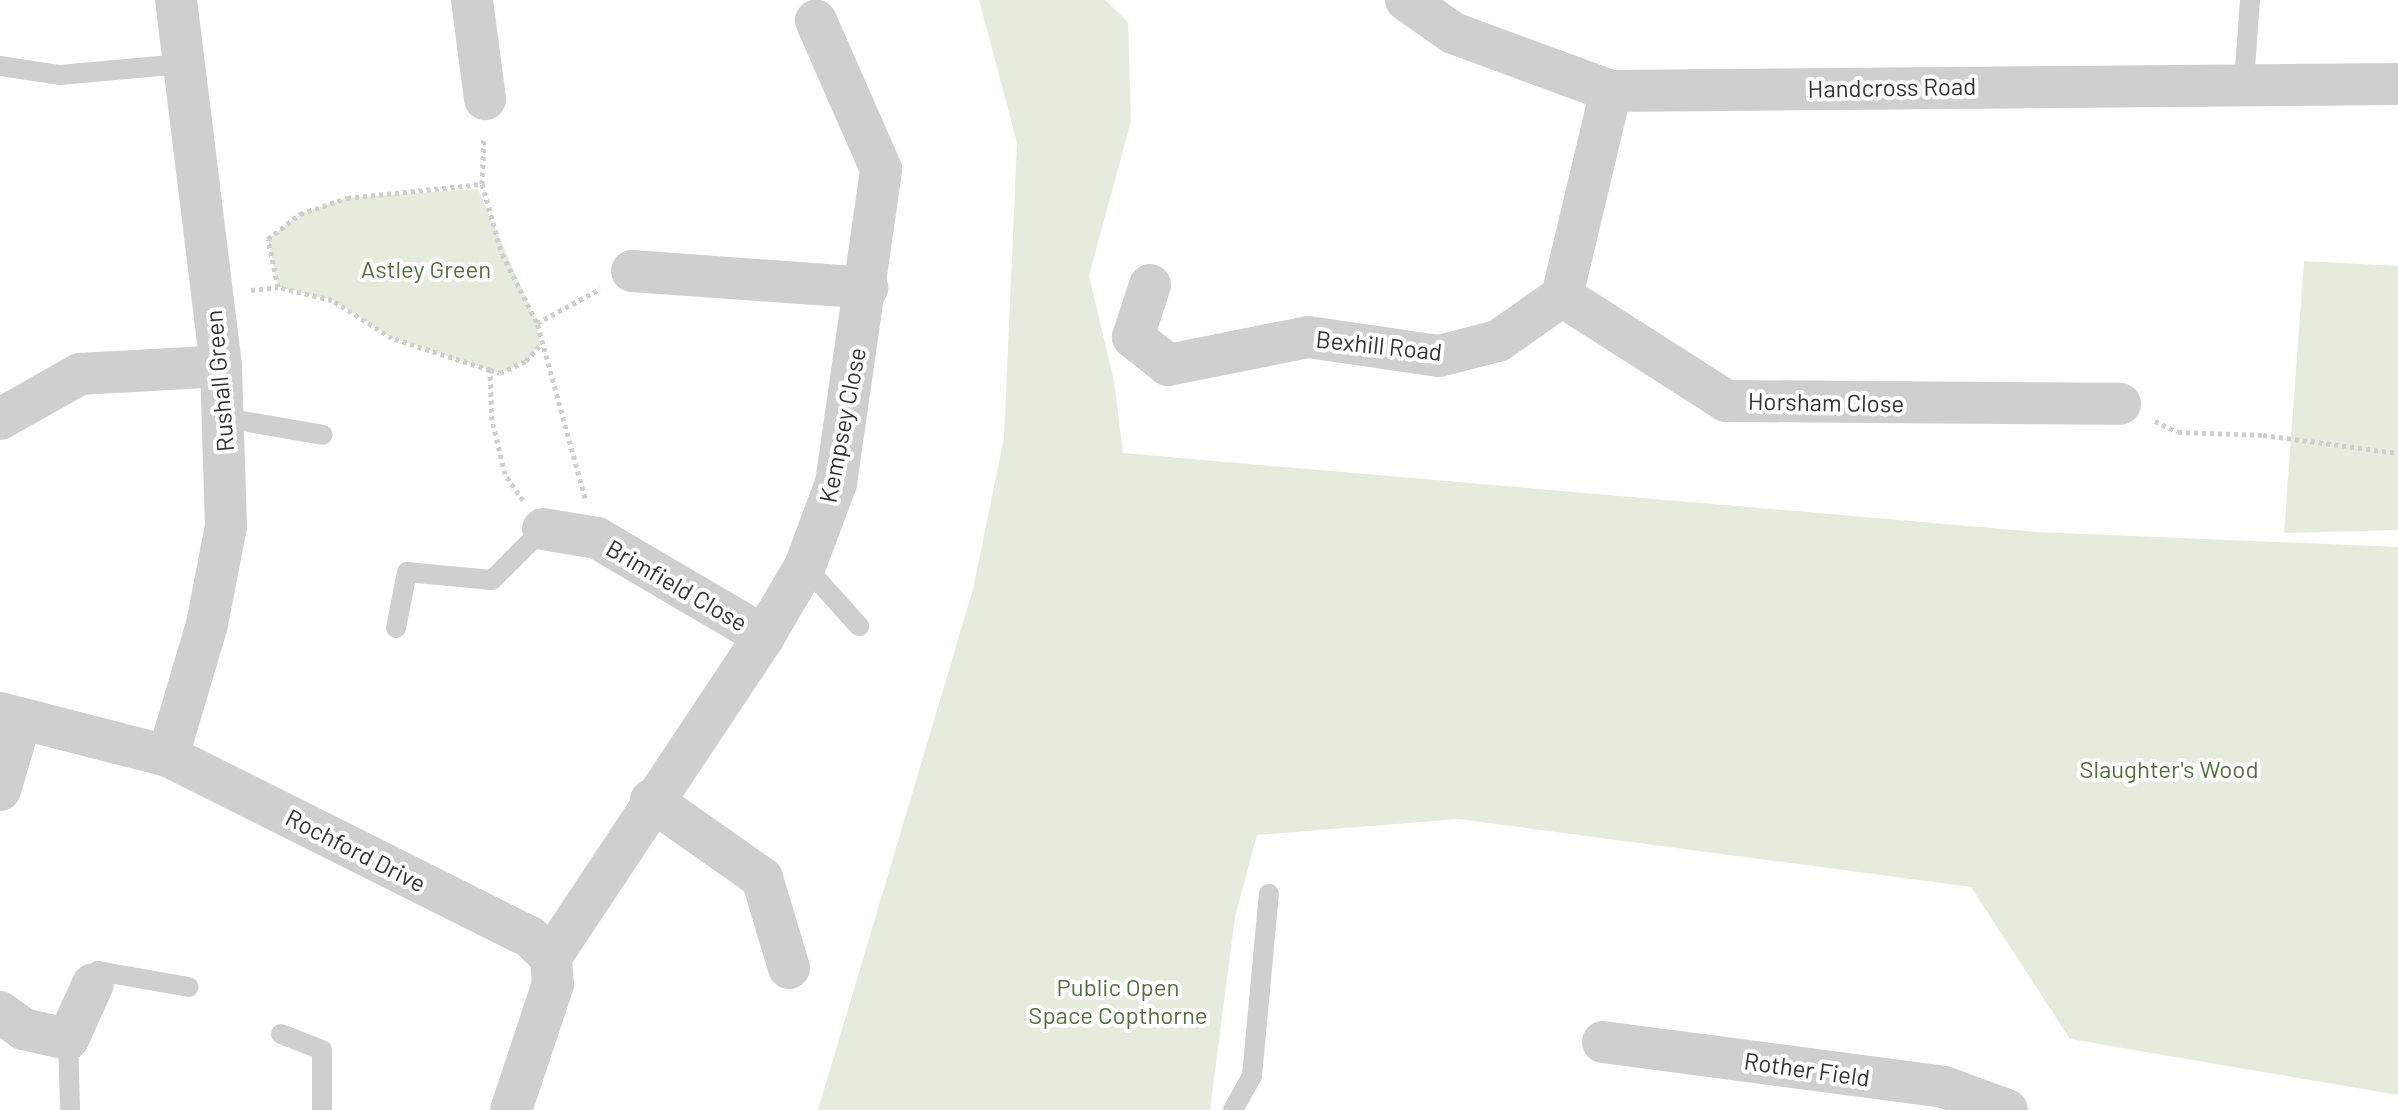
<!DOCTYPE html>
<html>
<head>
<meta charset="utf-8">
<style>
	body { margin:0 }
	#map { position:relative; width:2398px; height:1110px; overflow:hidden; background:#fff; font-family:Barlow,sans-serif }
	div>[style] { position:absolute }
	.green>* { inset:0; background:#e5ecde }
	.path>* { height:5px; margin-top:-2.5px; transform-origin:0; background:repeating-linear-gradient(90deg,#cfcfcf 0 4px,transparent 0 8px) }
	.service>* { height:20px; margin:-10px; padding:0 10px; transform-origin:10px; border-radius:10px; background:#cfcfcf }
	.minor>* { height:42px; margin:-21px; padding:0 21px; transform-origin:21px; border-radius:21px; background:#cfcfcf }
	span { translate:-50% -50%; white-space:nowrap; text-align:center; line-height:1.15; -webkit-text-stroke:8px #fff; paint-order:stroke }
	.street-label { font-size:24px; color:#323232 }
	.park-label { font-size:24px; color:#546f3e }
</style>
</head>
<body>
<div id="map">
	<div class="green">
		<div style="clip-path:polygon(979px 0,1105px 0,1128px 22px,1131px 121px,1089px 276px,1114px 381px,1123px 453px,2037px 532px,2398px 547px,2398px 1095px,2070px 1039px,1971px 887px,1459px 819px,1257px 835px,1235px 917px,1210px 1110px,818px 1110px,973px 589px,1004px 438px,1017px 143px)"></div>
		<div style="clip-path:polygon(478px 189px,537px 323px,540px 345px,526px 361px,500px 373px,490px 370px,392px 338px,332px 300px,278px 287px,268px 239px,300px 214px,347px 198px)"></div>
		<div style="clip-path:polygon(2304px 261px,2398px 266px,2398px 530px,2284px 533px)"></div>
	</div>
	<div class="path">
		<div style="left:482px;top:184px;width:47px;rotate:-87.6deg"></div>
		<div style="left:251px;top:290px;width:27px;rotate:-6deg"></div>
		<div style="left:490px;top:370px;width:10px;rotate:17deg"></div>
		<div style="left:500px;top:373px;width:29px;rotate:-25deg"></div>
		<div style="left:526px;top:361px;width:21px;rotate:-49deg"></div>
		<div style="left:2155px;top:421px;width:25px;rotate:26deg"></div>
		<div style="left:2178px;top:432px;width:85px;rotate:2deg"></div>
		<div style="left:2263px;top:435px;width:136px;rotate:7.6deg"></div>
		<div style="left:585px;top:498px;width:181px;rotate:-105.3deg"></div>
		<div style="left:537px;top:323px;width:72px;rotate:-28.4deg"></div>
		<div style="left:523px;top:500px;width:32px;rotate:-125deg"></div>
		<div style="left:505px;top:474px;width:56px;rotate:-103.5deg"></div>
		<div style="left:492px;top:420px;width:50px;rotate:-92.3deg"></div>
		<div style="left:490px;top:370px;width:103px;rotate:-161.9deg"></div>
		<div style="left:392px;top:338px;width:71px;rotate:-147.7deg"></div>
		<div style="left:332px;top:300px;width:56px;rotate:-166.5deg"></div>
		<div style="left:278px;top:287px;width:49px;rotate:-101.8deg"></div>
		<div style="left:268px;top:239px;width:41px;rotate:-38deg"></div>
		<div style="left:300px;top:214px;width:50px;rotate:-18.8deg"></div>
		<div style="left:347px;top:198px;width:136px;rotate:-5.9deg"></div>
		<div style="left:482px;top:184px;width:73px;rotate:74.1deg"></div>
		<div style="left:502px;top:254px;width:77px;rotate:63.1deg"></div>
	</div>
	<div class="service">
		<div style="left:0;top:66px;width:61px;rotate:8.5deg"></div>
		<div style="left:60px;top:75px;width:122px;rotate:-5.2deg"></div>
		<div style="left:2244px;top:82px;width:82px;rotate:-85.8deg"></div>
		<div style="left:225px;top:418px;width:99px;rotate:9.8deg"></div>
		<div style="left:805px;top:566px;width:81px;rotate:48deg"></div>
		<div style="left:396px;top:628px;width:57px;rotate:-78.9deg"></div>
		<div style="left:407px;top:572px;width:85px;rotate:5.4deg"></div>
		<div style="left:492px;top:580px;width:72px;rotate:-45deg"></div>
		<div style="left:94px;top:982px;width:12px;rotate:-70deg"></div>
		<div style="left:98px;top:971px;width:92px;rotate:10deg"></div>
		<div style="left:281px;top:1034px;width:44px;rotate:21.3deg"></div>
		<div style="left:322px;top:1050px;width:60px;rotate:90deg"></div>
		<div style="left:68px;top:1039px;width:68px;rotate:88.3deg"></div>
		<div style="left:1233px;top:1110px;width:39px;rotate:-61deg"></div>
		<div style="left:1252px;top:1076px;width:183px;rotate:-84.7deg"></div>
	</div>
	<div class="minor">
		<div style="left:472px;top:0;width:100px;rotate:82.5deg"></div>
		<div style="left:1406px;top:0;width:57px;rotate:35.1deg"></div>
		<div style="left:1453px;top:33px;width:168px;rotate:20.2deg"></div>
		<div style="left:1611px;top:91px;width:787px;rotate:-0.51deg"></div>
		<div style="left:632px;top:271px;width:236px;rotate:4.1deg"></div>
		<div style="left:1150px;top:285px;width:55px;rotate:108.1deg"></div>
		<div style="left:1133px;top:337px;width:45px;rotate:38.7deg"></div>
		<div style="left:1168px;top:365px;width:143px;rotate:-11.3deg"></div>
		<div style="left:1308px;top:337px;width:132px;rotate:8.3deg"></div>
		<div style="left:1439px;top:356px;width:61px;rotate:-14.3deg"></div>
		<div style="left:1498px;top:341px;width:78px;rotate:-35.1deg"></div>
		<div style="left:1562px;top:296px;width:211px;rotate:-76.6deg"></div>
		<div style="left:1562px;top:296px;width:195px;rotate:32.6deg"></div>
		<div style="left:1726px;top:401px;width:394px;rotate:0.4deg"></div>
		<div style="left:0;top:419px;width:92px;rotate:-29.4deg"></div>
		<div style="left:80px;top:374px;width:141px;rotate:-3.2deg"></div>
		<div style="left:543px;top:529px;width:55px;rotate:9.5deg"></div>
		<div style="left:597px;top:538px;width:194px;rotate:30.4deg"></div>
		<div style="left:0;top:713px;width:173px;rotate:14.4deg"></div>
		<div style="left:168px;top:756px;width:405px;rotate:26.6deg"></div>
		<div style="left:530px;top:937px;width:29px;rotate:44deg"></div>
		<div style="left:551px;top:957px;width:27px;rotate:86deg"></div>
		<div style="left:553px;top:984px;width:133px;rotate:108.4deg"></div>
		<div style="left:168px;top:756px;width:138px;rotate:-73.5deg"></div>
		<div style="left:207px;top:624px;width:100px;rotate:-79deg"></div>
		<div style="left:226px;top:526px;width:160px;rotate:-91.8deg"></div>
		<div style="left:221px;top:366px;width:369px;rotate:-97deg"></div>
		<div style="left:0;top:790px;width:74px;rotate:-73.5deg"></div>
		<div style="left:651px;top:800px;width:136px;rotate:35.1deg"></div>
		<div style="left:762px;top:878px;width:94px;rotate:73.3deg"></div>
		<div style="left:551px;top:957px;width:385px;rotate:-56.4deg"></div>
		<div style="left:764px;top:636px;width:81px;rotate:-59.6deg"></div>
		<div style="left:805px;top:566px;width:89px;rotate:-69.5deg"></div>
		<div style="left:836px;top:483px;width:317px;rotate:-81.8deg"></div>
		<div style="left:881px;top:169px;width:162px;rotate:-113.7deg"></div>
		<div style="left:0;top:1012px;width:29px;rotate:36deg"></div>
		<div style="left:23px;top:1029px;width:46px;rotate:12.5deg"></div>
		<div style="left:68px;top:1039px;width:60px;rotate:-65.6deg"></div>
		<div style="left:1603px;top:1042px;width:344px;rotate:7.5deg"></div>
		<div style="left:1944px;top:1087px;width:67px;rotate:20.1deg"></div>
	</div>
	<div class="street-label">
		<span style="left:1892px;top:87px;rotate:-1deg">Handcross Road</span>
		<span style="left:1379px;top:345px;rotate:6deg">Bexhill Road</span>
		<span style="left:219px;top:381px;rotate:-95deg">Rushall Green</span>
		<span style="left:1826px;top:402px;rotate:1deg">Horsham Close</span>
		<span style="left:842px;top:425px;rotate:-79deg">Kempsey Close</span>
		<span style="left:677px;top:585px;rotate:30deg">Brimfield Close</span>
		<span style="left:356px;top:850px;rotate:27deg">Rochford Drive</span>
		<span style="left:1807px;top:1069px;rotate:8deg">Rother Field</span>
	</div>
	<div class="park-label">
		<span style="left:426px;top:269px">Astley Green</span>
		<span style="left:2169px;top:769px">Slaughter's Wood</span>
		<span style="left:1118px;top:1001px">Public Open<br>Space Copthorne</span>
	</div>
</div>
</body>
</html>
